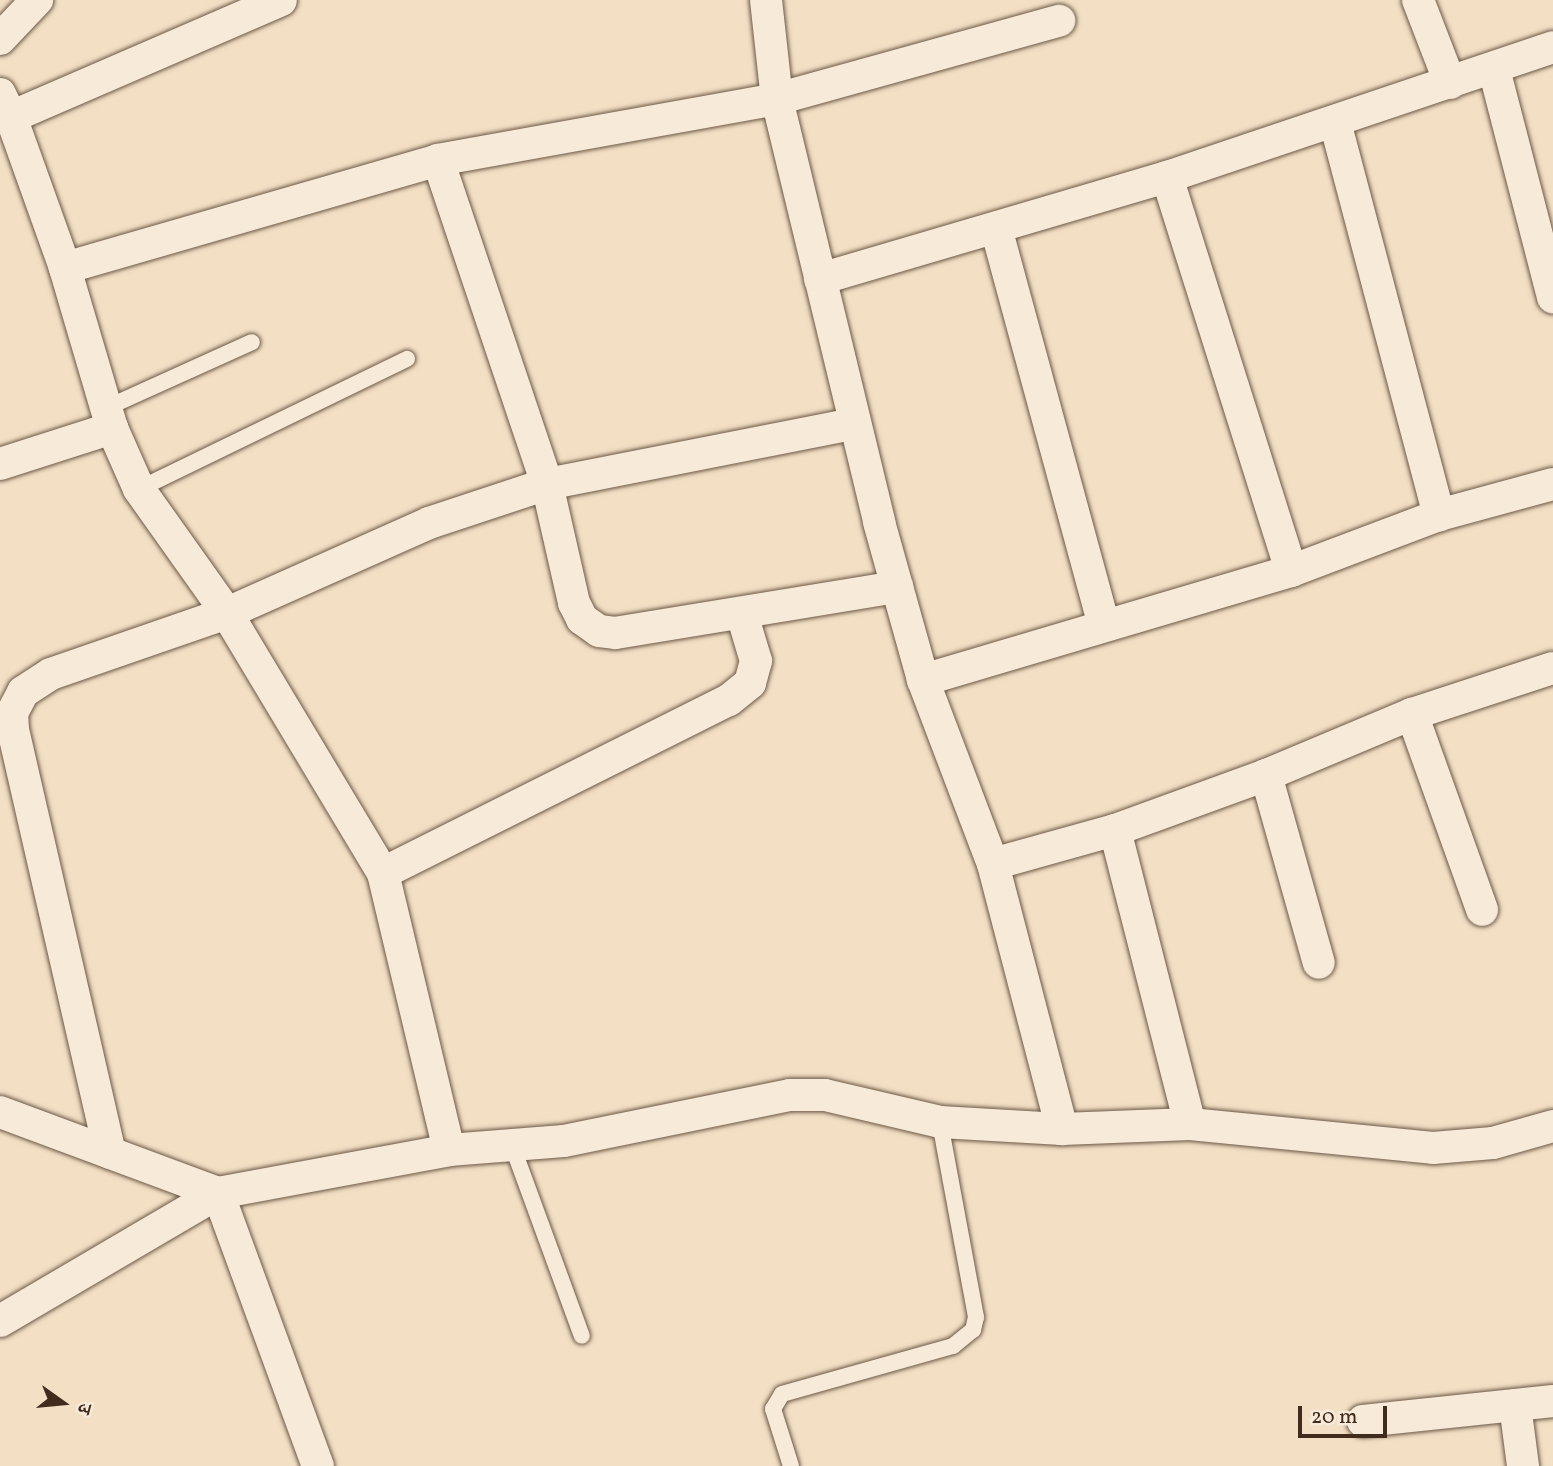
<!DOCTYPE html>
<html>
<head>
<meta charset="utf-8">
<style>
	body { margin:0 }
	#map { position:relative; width:1553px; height:1466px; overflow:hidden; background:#f2dfc4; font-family:Vollkorn,"Noto Serif Devanagari",serif }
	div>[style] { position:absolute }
	.roads { filter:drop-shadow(0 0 2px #6c5846) drop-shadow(0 0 2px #6c5846) }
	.lane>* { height:16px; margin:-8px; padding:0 8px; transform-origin:8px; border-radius:8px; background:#f7ead9 }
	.street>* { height:32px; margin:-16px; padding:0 16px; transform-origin:16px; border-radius:16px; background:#f7ead9 }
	span { translate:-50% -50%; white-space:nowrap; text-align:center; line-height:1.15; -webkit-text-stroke:5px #f7ead9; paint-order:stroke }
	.north { position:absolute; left:28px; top:1368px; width:70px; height:70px; -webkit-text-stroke:5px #f7ead9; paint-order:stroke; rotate:105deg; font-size:19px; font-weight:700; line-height:28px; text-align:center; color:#402b1c }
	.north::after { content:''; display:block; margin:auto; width:24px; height:32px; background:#402b1c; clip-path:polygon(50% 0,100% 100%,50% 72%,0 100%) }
	.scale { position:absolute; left:1298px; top:1406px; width:89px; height:32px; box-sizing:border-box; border:4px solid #402b1c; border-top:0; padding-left:9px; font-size:21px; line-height:24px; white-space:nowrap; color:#402b1c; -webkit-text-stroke:5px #f7ead9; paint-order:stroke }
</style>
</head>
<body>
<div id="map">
	<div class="roads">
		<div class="lane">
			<div style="left:106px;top:408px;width:160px;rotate:-24.3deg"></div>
			<div style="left:139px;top:489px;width:298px;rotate:-25.9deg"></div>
			<div style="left:512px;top:1145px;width:203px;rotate:69.9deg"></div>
			<div style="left:791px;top:1466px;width:60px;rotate:-107.5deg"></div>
			<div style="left:773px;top:1409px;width:17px;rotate:-59deg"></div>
			<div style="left:782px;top:1394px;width:178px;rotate:-15.7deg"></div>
			<div style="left:953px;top:1346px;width:26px;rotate:-39deg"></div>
			<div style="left:973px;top:1330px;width:13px;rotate:-77deg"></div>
			<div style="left:976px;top:1317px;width:198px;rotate:-100.5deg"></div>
		</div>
		<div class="street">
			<div style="left:766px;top:0;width:100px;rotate:83.7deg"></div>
			<div style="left:777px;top:99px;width:435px;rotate:76.4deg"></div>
			<div style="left:879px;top:522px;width:164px;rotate:74.4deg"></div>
			<div style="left:923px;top:680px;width:197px;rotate:69.2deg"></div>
			<div style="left:993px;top:864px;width:274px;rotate:75.4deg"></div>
			<div style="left:1418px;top:0;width:89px;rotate:68.9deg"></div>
			<div style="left:0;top:39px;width:54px;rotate:-46.5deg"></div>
			<div style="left:1494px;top:69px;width:236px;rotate:75.5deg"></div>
			<div style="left:0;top:94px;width:25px;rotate:64deg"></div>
			<div style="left:11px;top:117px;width:294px;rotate:-23.4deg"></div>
			<div style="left:11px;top:117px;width:160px;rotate:70.3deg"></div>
			<div style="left:1335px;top:122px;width:407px;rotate:75.2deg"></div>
			<div style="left:438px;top:160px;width:342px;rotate:71.4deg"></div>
			<div style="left:547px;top:484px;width:122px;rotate:77.2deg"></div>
			<div style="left:574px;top:603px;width:18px;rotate:63deg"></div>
			<div style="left:582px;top:619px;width:21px;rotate:35deg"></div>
			<div style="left:599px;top:631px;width:16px;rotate:7deg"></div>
			<div style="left:615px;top:633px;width:286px;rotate:-9.3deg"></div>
			<div style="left:1167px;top:177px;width:413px;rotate:72.5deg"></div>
			<div style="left:996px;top:228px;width:411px;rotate:74.8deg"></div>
			<div style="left:820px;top:279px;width:362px;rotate:-16.4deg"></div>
			<div style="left:1167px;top:177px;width:407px;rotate:-18.6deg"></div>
			<div style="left:0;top:464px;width:118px;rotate:-17.8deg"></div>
			<div style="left:923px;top:680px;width:384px;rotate:-16.5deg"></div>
			<div style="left:1291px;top:571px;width:158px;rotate:-20.7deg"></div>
			<div style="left:1439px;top:515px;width:118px;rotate:-15.2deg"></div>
			<div style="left:1412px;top:714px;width:208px;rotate:70.3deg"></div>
			<div style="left:1266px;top:775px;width:195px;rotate:74.3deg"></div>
			<div style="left:1115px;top:830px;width:303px;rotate:75.7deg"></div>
			<div style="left:993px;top:864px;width:127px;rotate:-15.6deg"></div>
			<div style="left:1115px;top:830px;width:161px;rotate:-20deg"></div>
			<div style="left:1266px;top:775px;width:158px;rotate:-22.7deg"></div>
			<div style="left:1412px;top:714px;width:148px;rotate:-18.1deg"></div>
			<div style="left:383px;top:873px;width:387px;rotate:-26.6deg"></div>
			<div style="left:729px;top:700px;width:27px;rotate:-39deg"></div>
			<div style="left:750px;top:683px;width:23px;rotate:-75deg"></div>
			<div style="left:756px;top:661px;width:49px;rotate:-106.6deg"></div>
			<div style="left:0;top:1112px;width:233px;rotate:20.4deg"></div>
			<div style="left:218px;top:1193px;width:291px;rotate:69.9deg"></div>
			<div style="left:449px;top:1150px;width:285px;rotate:-103.4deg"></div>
			<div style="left:383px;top:873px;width:303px;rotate:-121deg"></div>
			<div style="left:227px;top:613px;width:152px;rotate:-125.4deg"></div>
			<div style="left:139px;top:489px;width:67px;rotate:-113.9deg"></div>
			<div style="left:112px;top:428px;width:167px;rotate:-106.4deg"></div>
			<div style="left:65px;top:268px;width:388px;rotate:-16.1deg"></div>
			<div style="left:438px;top:160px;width:344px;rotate:-10.2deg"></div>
			<div style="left:777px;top:99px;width:293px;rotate:-15.5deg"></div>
			<div style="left:110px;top:1153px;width:434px;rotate:-102.9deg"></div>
			<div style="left:13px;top:730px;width:17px;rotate:-93deg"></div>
			<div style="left:12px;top:713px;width:24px;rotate:-62deg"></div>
			<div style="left:23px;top:692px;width:33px;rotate:-33deg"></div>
			<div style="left:51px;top:674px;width:186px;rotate:-19.1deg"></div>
			<div style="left:227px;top:613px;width:221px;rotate:-24deg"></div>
			<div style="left:429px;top:523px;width:124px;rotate:-18.3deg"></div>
			<div style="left:547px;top:484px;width:313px;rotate:-11.1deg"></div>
			<div style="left:0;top:1321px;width:253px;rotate:-30.4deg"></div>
			<div style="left:218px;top:1193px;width:235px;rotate:-10.5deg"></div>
			<div style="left:449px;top:1150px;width:115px;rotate:-4.5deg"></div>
			<div style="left:564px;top:1141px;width:231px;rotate:-11.5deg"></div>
			<div style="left:790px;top:1095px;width:35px"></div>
			<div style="left:825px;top:1095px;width:118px;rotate:13.2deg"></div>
			<div style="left:940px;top:1122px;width:122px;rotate:3.3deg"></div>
			<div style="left:1062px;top:1129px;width:128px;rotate:-2.2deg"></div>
			<div style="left:1190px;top:1124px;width:244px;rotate:5.6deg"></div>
			<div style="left:1433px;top:1148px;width:60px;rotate:-4.8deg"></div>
			<div style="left:1493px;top:1143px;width:62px;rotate:-15.8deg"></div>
			<div style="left:1515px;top:1405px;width:62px;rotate:82.5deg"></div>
			<div style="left:1363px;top:1421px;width:191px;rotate:-6deg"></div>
		</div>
	</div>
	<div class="north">उ</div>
	<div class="scale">20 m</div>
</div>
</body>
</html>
